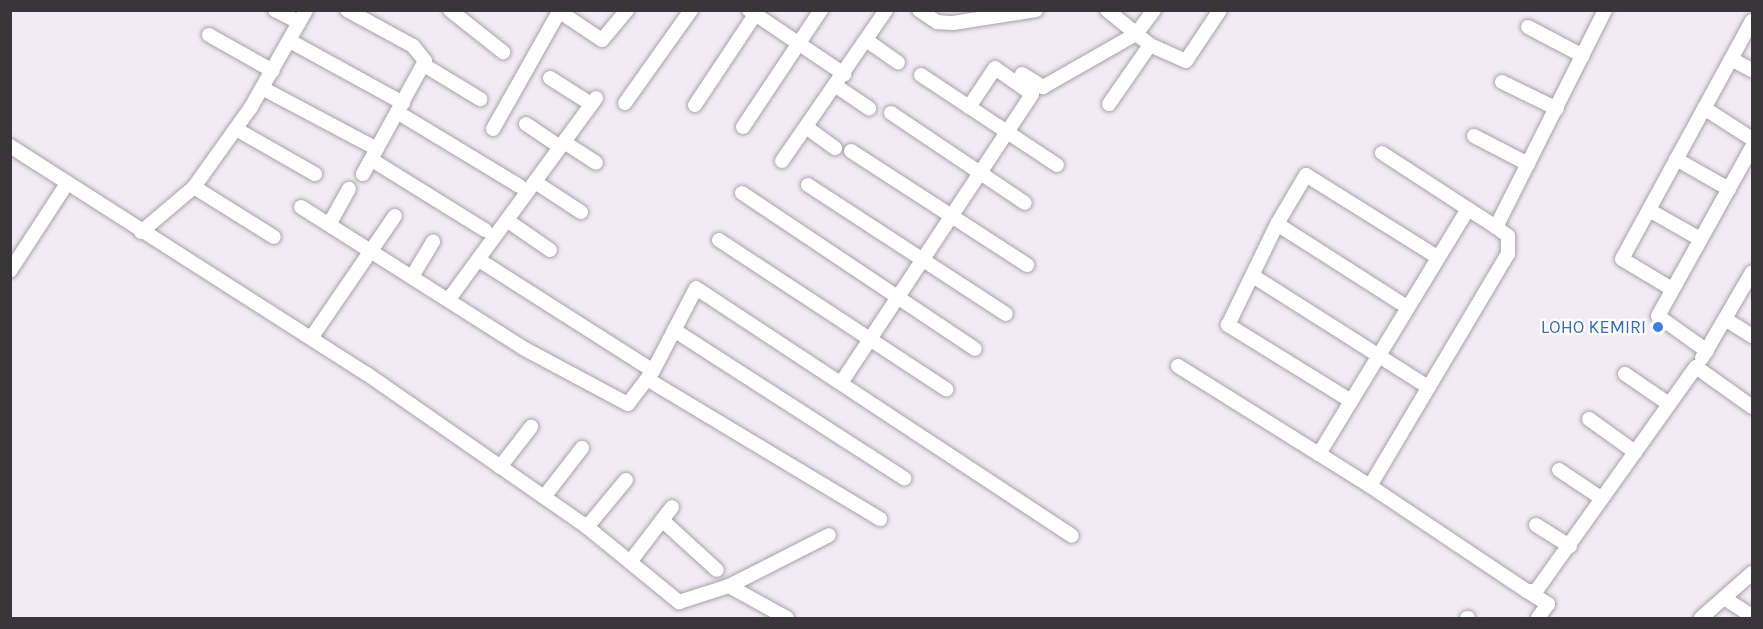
<!DOCTYPE html>
<html>
<head>
<meta charset="utf-8">
<style>
	body { margin:0 }
	#map { position:relative; width:1763px; height:629px; overflow:hidden; background:#f2ebf5; font-family:Karla,sans-serif }
	div>[style] { position:absolute }
	.roads { filter:drop-shadow(0 0 2px #a7a1aa) drop-shadow(0 0 2px #a7a1aa) }
	.street>* { height:14px; margin:-7px; padding:0 7px; transform-origin:7px; border-radius:7px; background:#fff }
	.dots>* { width:16px; height:16px; translate:-50% -50%; box-sizing:border-box; border:3px solid #fff; border-radius:50% }
	span { translate:-50% -50%; white-space:nowrap; text-align:center; line-height:1.15; -webkit-text-stroke:4.5px #fff; paint-order:stroke }
	.shop-label { font-size:18px; color:#366cbe }
	.right { translate:-100% -50%; text-align:right }
	.frame { position:absolute; inset:0; border:12px solid #39363a; pointer-events:none }
</style>
</head>
<body>
<div id="map">
	<div class="roads">
		<div class="street">
			<div style="left:275px;top:10px;width:27px;rotate:27deg"></div>
			<div style="left:347px;top:10px;width:75px;rotate:28.6deg"></div>
			<div style="left:413px;top:46px;width:19px;rotate:51deg"></div>
			<div style="left:425px;top:61px;width:129px;rotate:118.8deg"></div>
			<div style="left:450px;top:10px;width:68px;rotate:38.4deg"></div>
			<div style="left:557px;top:10px;width:54px;rotate:33.7deg"></div>
			<div style="left:602px;top:40px;width:39px;rotate:-50deg"></div>
			<div style="left:749px;top:10px;width:115px;rotate:34deg"></div>
			<div style="left:919px;top:10px;width:22px;rotate:34deg"></div>
			<div style="left:937px;top:22px;width:16px;rotate:4deg"></div>
			<div style="left:953px;top:23px;width:84px;rotate:-8.9deg"></div>
			<div style="left:1107px;top:10px;width:55px;rotate:39.1deg"></div>
			<div style="left:1150px;top:45px;width:39px;rotate:24deg"></div>
			<div style="left:1186px;top:61px;width:61px;rotate:-56.3deg"></div>
			<div style="left:1528px;top:27px;width:62px;rotate:27.8deg"></div>
			<div style="left:209px;top:35px;width:73px;rotate:29.4deg"></div>
			<div style="left:866px;top:40px;width:39px;rotate:35deg"></div>
			<div style="left:290px;top:41px;width:129px;rotate:28.8deg"></div>
			<div style="left:1731px;top:59px;width:24px;rotate:28deg"></div>
			<div style="left:424px;top:65px;width:66px;rotate:31.3deg"></div>
			<div style="left:1022px;top:74px;width:25px;rotate:32deg"></div>
			<div style="left:1043px;top:87px;width:107px;rotate:-29.7deg"></div>
			<div style="left:1136px;top:34px;width:30px;rotate:-53deg"></div>
			<div style="left:921px;top:75px;width:163px;rotate:33.5deg"></div>
			<div style="left:550px;top:78px;width:49px;rotate:32.4deg"></div>
			<div style="left:1502px;top:82px;width:61px;rotate:26.1deg"></div>
			<div style="left:836px;top:86px;width:40px;rotate:34deg"></div>
			<div style="left:262px;top:88px;width:130px;rotate:27.9deg"></div>
			<div style="left:625px;top:103px;width:114px;rotate:-54.6deg"></div>
			<div style="left:1109px;top:104px;width:72px;rotate:-55.2deg"></div>
			<div style="left:695px;top:105px;width:114px;rotate:-56.4deg"></div>
			<div style="left:1704px;top:108px;width:57px;rotate:32.9deg"></div>
			<div style="left:397px;top:112px;width:143px;rotate:31.2deg"></div>
			<div style="left:891px;top:113px;width:161px;rotate:33.9deg"></div>
			<div style="left:526px;top:124px;width:41px;rotate:34.1deg"></div>
			<div style="left:743px;top:127px;width:141px;rotate:-56.3deg"></div>
			<div style="left:806px;top:127px;width:36px;rotate:36deg"></div>
			<div style="left:236px;top:129px;width:91px;rotate:29.7deg"></div>
			<div style="left:493px;top:129px;width:134px;rotate:-60.6deg"></div>
			<div style="left:1474px;top:136px;width:61px;rotate:27.4deg"></div>
			<div style="left:564px;top:142px;width:38px;rotate:33deg"></div>
			<div style="left:10px;top:146px;width:424px;rotate:32.6deg"></div>
			<div style="left:367px;top:374px;width:268px;rotate:34.8deg"></div>
			<div style="left:587px;top:527px;width:119px;rotate:39.2deg"></div>
			<div style="left:679px;top:602px;width:52px;rotate:-17.7deg"></div>
			<div style="left:729px;top:586px;width:112px;rotate:-27deg"></div>
			<div style="left:851px;top:151px;width:210px;rotate:32.9deg"></div>
			<div style="left:1382px;top:153px;width:136px;rotate:33deg"></div>
			<div style="left:1496px;top:227px;width:243px;rotate:-63.3deg"></div>
			<div style="left:1676px;top:159px;width:61px;rotate:29.5deg"></div>
			<div style="left:372px;top:160px;width:133px;rotate:31.8deg"></div>
			<div style="left:782px;top:161px;width:183px;rotate:-55.4deg"></div>
			<div style="left:535px;top:182px;width:55px;rotate:33.1deg"></div>
			<div style="left:808px;top:185px;width:236px;rotate:33.1deg"></div>
			<div style="left:194px;top:187px;width:94px;rotate:32deg"></div>
			<div style="left:742px;top:193px;width:280px;rotate:33.8deg"></div>
			<div style="left:301px;top:207px;width:263px;rotate:32.4deg"></div>
			<div style="left:523px;top:348px;width:119px;rotate:28.1deg"></div>
			<div style="left:628px;top:404px;width:41px;rotate:-52.9deg"></div>
			<div style="left:653px;top:371px;width:93px;rotate:-62.6deg"></div>
			<div style="left:696px;top:288px;width:450px;rotate:33.4deg"></div>
			<div style="left:1468px;top:209px;width:287px;rotate:121.3deg"></div>
			<div style="left:1319px;top:454px;width:60px;rotate:32.1deg"></div>
			<div style="left:1370px;top:486px;width:270px;rotate:-59.3deg"></div>
			<div style="left:1508px;top:254px;width:18px;rotate:-90deg"></div>
			<div style="left:1508px;top:236px;width:15px;rotate:-143deg"></div>
			<div style="left:1649px;top:210px;width:59px;rotate:29.6deg"></div>
			<div style="left:508px;top:221px;width:51px;rotate:34.6deg"></div>
			<div style="left:330px;top:223px;width:39px;rotate:-61deg"></div>
			<div style="left:1277px;top:224px;width:57px;rotate:-59.4deg"></div>
			<div style="left:1306px;top:175px;width:155px;rotate:32deg"></div>
			<div style="left:141px;top:232px;width:70px;rotate:-40.3deg"></div>
			<div style="left:194px;top:187px;width:98px;rotate:-54.5deg"></div>
			<div style="left:251px;top:107px;width:112px;rotate:-60.4deg"></div>
			<div style="left:719px;top:240px;width:272px;rotate:33.3deg"></div>
			<div style="left:479px;top:260px;width:206px;rotate:32.5deg"></div>
			<div style="left:10px;top:271px;width:103px;rotate:-56.9deg"></div>
			<div style="left:413px;top:275px;width:39px;rotate:-59deg"></div>
			<div style="left:1253px;top:276px;width:207px;rotate:32.4deg"></div>
			<div style="left:1672px;top:289px;width:58px;rotate:-149deg"></div>
			<div style="left:1622px;top:259px;width:271px;rotate:-61.4deg"></div>
			<div style="left:449px;top:299px;width:249px;rotate:-53.8deg"></div>
			<div style="left:1725px;top:319px;width:32px;rotate:32deg"></div>
			<div style="left:674px;top:330px;width:274px;rotate:32.8deg"></div>
			<div style="left:311px;top:338px;width:148px;rotate:-55.5deg"></div>
			<div style="left:1707px;top:351px;width:60px;rotate:-144.5deg"></div>
			<div style="left:1658px;top:316px;width:193px;rotate:-60.9deg"></div>
			<div style="left:1702px;top:358px;width:99px;rotate:-59.8deg"></div>
			<div style="left:1178px;top:366px;width:166px;rotate:32deg"></div>
			<div style="left:1625px;top:374px;width:53px;rotate:34.3deg"></div>
			<div style="left:647px;top:379px;width:272px;rotate:31deg"></div>
			<div style="left:841px;top:383px;width:346px;rotate:-56.5deg"></div>
			<div style="left:1032px;top:94px;width:45px;rotate:-144.9deg"></div>
			<div style="left:995px;top:68px;width:47px;rotate:123.7deg"></div>
			<div style="left:1351px;top:401px;width:145px;rotate:-148.3deg"></div>
			<div style="left:1228px;top:325px;width:112px;rotate:-64.1deg"></div>
			<div style="left:1277px;top:224px;width:154px;rotate:32.6deg"></div>
			<div style="left:1589px;top:419px;width:57px;rotate:35.7deg"></div>
			<div style="left:500px;top:467px;width:51px;rotate:-52.2deg"></div>
			<div style="left:1559px;top:470px;width:50px;rotate:33.7deg"></div>
			<div style="left:1370px;top:486px;width:189px;rotate:33.8deg"></div>
			<div style="left:1527px;top:591px;width:9px"></div>
			<div style="left:1536px;top:591px;width:275px;rotate:-54.5deg"></div>
			<div style="left:1696px;top:367px;width:69px;rotate:35.5deg"></div>
			<div style="left:544px;top:497px;width:62px;rotate:-52.2deg"></div>
			<div style="left:662px;top:520px;width:74px;rotate:42.3deg"></div>
			<div style="left:1536px;top:525px;width:40px;rotate:32deg"></div>
			<div style="left:587px;top:527px;width:61px;rotate:-50.3deg"></div>
			<div style="left:630px;top:562px;width:69px;rotate:-52.6deg"></div>
			<div style="left:729px;top:586px;width:66px;rotate:28.9deg"></div>
			<div style="left:1527px;top:591px;width:25px;rotate:32deg"></div>
			<div style="left:1548px;top:604px;width:17px;rotate:126deg"></div>
			<div style="left:1724px;top:598px;width:33px;rotate:33deg"></div>
			<div style="left:1467px;top:618px;width:1px"></div>
			<div style="left:1701px;top:618px;width:68px;rotate:-41.4deg"></div>
		</div>
	</div>
	<div class="dots">
		<div style="left:1658px;top:327px;background:#3f7fe0"></div>
	</div>
	<div class="shop-label">
		<span class="right" style="left:1646px;top:327px">LOHO KEMIRI</span>
	</div>
	<div class="frame"></div>
</div>
</body>
</html>
